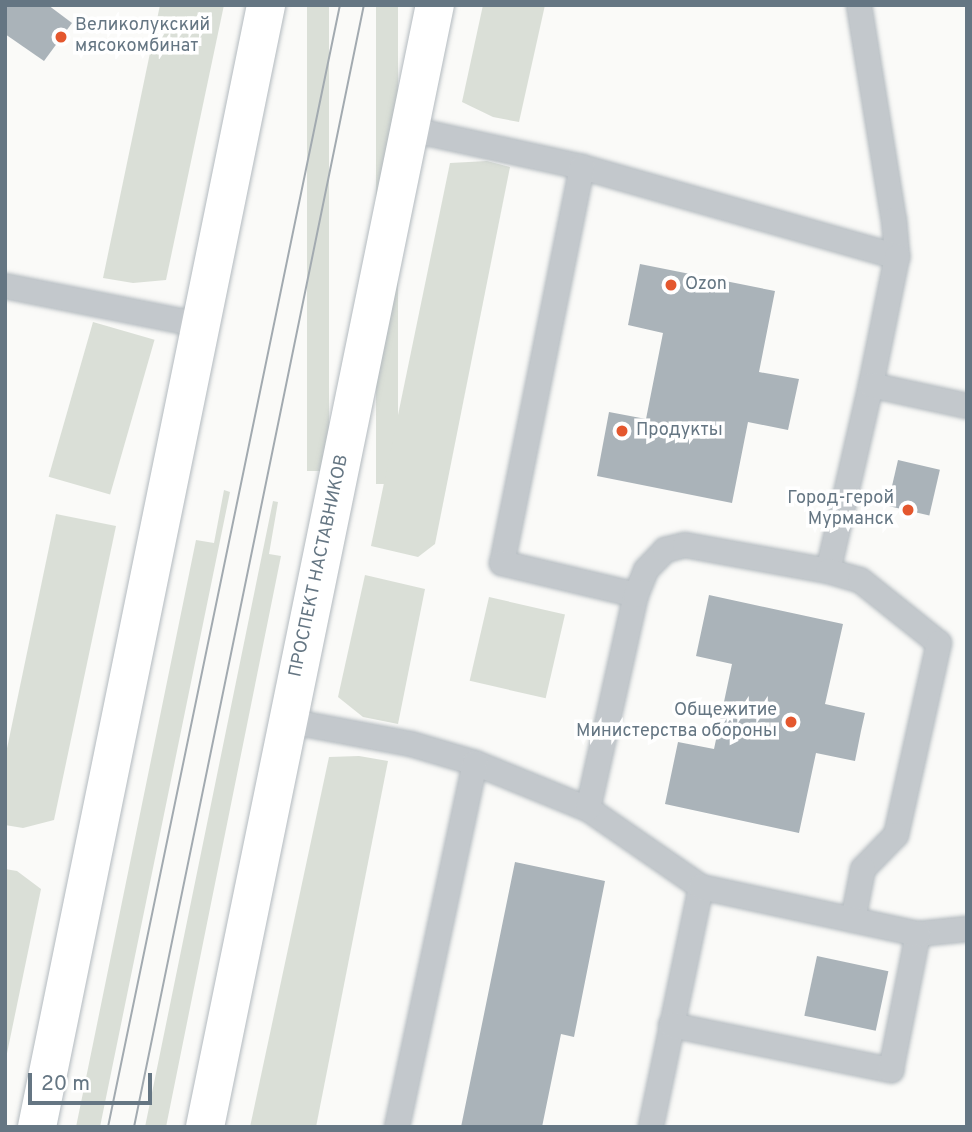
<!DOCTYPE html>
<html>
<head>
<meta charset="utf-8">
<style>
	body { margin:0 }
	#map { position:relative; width:972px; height:1132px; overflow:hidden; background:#fafaf8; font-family:Overpass,sans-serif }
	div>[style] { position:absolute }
	.green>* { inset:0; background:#dadfd7; transform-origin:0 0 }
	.building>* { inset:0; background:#aab3b9; transform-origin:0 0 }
	.roads { filter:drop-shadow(0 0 2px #b3babf) drop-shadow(0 0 2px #b3babf) }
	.lane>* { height:24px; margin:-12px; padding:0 12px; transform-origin:12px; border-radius:12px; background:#c3c8cc }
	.secondary>* { height:38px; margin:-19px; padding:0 19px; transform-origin:19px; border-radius:19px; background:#fff }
	.tram>* { height:2px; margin:-1px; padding:0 1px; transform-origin:1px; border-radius:1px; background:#a2aab0 }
	.dots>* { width:19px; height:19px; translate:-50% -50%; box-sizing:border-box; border:4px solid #fff; border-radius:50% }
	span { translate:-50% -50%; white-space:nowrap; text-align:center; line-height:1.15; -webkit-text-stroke:7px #fff; paint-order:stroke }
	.poi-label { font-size:18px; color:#657683 }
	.left { translate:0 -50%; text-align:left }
	.right { translate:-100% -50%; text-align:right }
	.street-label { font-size:18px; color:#657683 }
	.frame { position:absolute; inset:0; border:7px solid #657683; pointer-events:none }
	.scale { position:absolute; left:28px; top:1073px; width:124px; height:32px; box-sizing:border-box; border:4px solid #657683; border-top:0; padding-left:9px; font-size:21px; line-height:24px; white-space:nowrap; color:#657683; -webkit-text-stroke:5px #fff; paint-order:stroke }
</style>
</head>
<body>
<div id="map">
	<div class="green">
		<div style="clip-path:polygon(160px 5px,224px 5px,166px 280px,133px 283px,103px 278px)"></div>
		<div style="left:307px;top:5px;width:22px;height:466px"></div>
		<div style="left:376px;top:5px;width:22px;height:479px"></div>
		<div style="clip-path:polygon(483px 5px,545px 5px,519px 122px,493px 117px,462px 102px)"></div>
		<div style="clip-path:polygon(487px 161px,510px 167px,435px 544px,418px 557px,371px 546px,450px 163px)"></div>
		<div style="left:93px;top:322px;width:64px;height:161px;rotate:16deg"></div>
		<div style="clip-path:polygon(224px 490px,230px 492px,100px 1127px,76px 1127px,196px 540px,214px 543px)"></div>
		<div style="clip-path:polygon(273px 501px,278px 502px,269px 554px,281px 556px,166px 1127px,145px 1127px)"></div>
		<div style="clip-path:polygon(56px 514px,116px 526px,54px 820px,23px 828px,5px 825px,5px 758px)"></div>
		<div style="clip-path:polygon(365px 575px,425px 589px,398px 724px,363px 717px,338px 697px)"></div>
		<div style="left:489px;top:597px;width:78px;height:86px;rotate:13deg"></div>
		<div style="clip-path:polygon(359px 756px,388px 761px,316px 1127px,250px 1127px,329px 757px)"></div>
		<div style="clip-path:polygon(5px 869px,17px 871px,41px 889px,5px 1063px)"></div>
	</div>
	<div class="building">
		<div style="clip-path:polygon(5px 5px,48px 5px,72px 23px,44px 61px,5px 34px)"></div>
		<div style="clip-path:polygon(640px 264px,775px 291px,759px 372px,799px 379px,788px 430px,748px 422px,732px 503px,597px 476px,609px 412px,646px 419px,663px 333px,628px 325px)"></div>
		<div style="left:898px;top:460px;width:43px;height:47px;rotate:13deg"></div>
		<div style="clip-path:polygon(709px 595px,843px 624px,825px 704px,865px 713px,861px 731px,855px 761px,816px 753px,799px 833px,665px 804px,678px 742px,714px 749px,732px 664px,696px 656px)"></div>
		<div style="clip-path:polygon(515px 862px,605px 881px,574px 1037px,561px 1034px,542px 1127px,461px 1127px)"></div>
		<div style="left:817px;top:956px;width:73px;height:61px;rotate:12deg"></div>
	</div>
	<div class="roads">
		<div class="lane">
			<div style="left:859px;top:5px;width:218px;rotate:80.8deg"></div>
			<div style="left:894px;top:220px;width:37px;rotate:85deg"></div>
			<div style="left:409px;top:129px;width:177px;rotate:12.4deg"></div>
			<div style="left:582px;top:167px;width:328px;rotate:15.9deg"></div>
			<div style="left:897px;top:257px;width:131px;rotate:101.5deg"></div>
			<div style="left:871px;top:385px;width:191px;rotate:103deg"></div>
			<div style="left:582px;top:167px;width:404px;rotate:101.4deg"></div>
			<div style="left:502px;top:563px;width:138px;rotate:13.4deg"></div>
			<div style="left:5px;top:286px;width:199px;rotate:11.3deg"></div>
			<div style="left:871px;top:385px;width:98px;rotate:12.3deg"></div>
			<div style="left:288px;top:721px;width:125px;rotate:10.6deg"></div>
			<div style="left:411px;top:744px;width:67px;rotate:16.5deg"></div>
			<div style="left:475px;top:763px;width:122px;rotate:22.2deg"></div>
			<div style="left:588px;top:809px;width:137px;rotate:34.6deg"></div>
			<div style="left:701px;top:887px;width:245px;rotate:101.8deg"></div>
			<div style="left:588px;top:809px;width:219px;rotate:-77.4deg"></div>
			<div style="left:636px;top:595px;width:27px;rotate:-68deg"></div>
			<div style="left:646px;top:570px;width:28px;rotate:-46deg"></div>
			<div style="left:665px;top:550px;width:21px;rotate:-14deg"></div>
			<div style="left:685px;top:545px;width:145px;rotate:10.3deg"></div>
			<div style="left:828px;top:571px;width:33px;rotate:16deg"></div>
			<div style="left:860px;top:580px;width:101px;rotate:38.6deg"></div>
			<div style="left:939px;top:643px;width:197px;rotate:102.6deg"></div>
			<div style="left:896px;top:835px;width:47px;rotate:134.1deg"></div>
			<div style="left:863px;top:869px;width:52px;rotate:101.1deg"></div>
			<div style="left:918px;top:934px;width:49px;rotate:-5.8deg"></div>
			<div style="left:671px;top:1025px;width:225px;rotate:11.6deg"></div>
			<div style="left:891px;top:1070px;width:139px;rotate:-78.8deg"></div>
			<div style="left:918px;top:934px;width:222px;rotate:-167.8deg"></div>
			<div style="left:397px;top:1127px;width:372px;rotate:-77.9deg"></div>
		</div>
		<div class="secondary">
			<div style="left:37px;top:1127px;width:1145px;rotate:-78.46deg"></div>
			<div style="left:205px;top:1127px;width:1145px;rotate:-78.42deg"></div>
		</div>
	</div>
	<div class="tram">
		<div style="left:108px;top:1127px;width:1146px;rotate:-78.32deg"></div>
		<div style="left:134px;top:1127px;width:1145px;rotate:-78.42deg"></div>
	</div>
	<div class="dots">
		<div style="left:61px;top:37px;background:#e4572e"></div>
		<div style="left:671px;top:285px;background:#e4572e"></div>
		<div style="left:622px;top:431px;background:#e4572e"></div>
		<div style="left:908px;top:510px;background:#e4572e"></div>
		<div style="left:791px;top:722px;background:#e4572e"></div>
	</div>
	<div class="poi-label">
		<span class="left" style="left:75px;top:37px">Великолукский<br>мясокомбинат</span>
		<span class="left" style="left:685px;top:285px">Ozon</span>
		<span class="left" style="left:636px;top:431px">Продукты</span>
		<span class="right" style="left:894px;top:510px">Город-герой<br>Мурманск</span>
		<span class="right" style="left:777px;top:722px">Общежитие<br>Министерства обороны</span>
	</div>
	<div class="street-label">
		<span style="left:320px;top:566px;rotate:-78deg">ПРОСПЕКТ НАСТАВНИКОВ</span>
	</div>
	<div class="frame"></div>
	<div class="scale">20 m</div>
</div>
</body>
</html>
